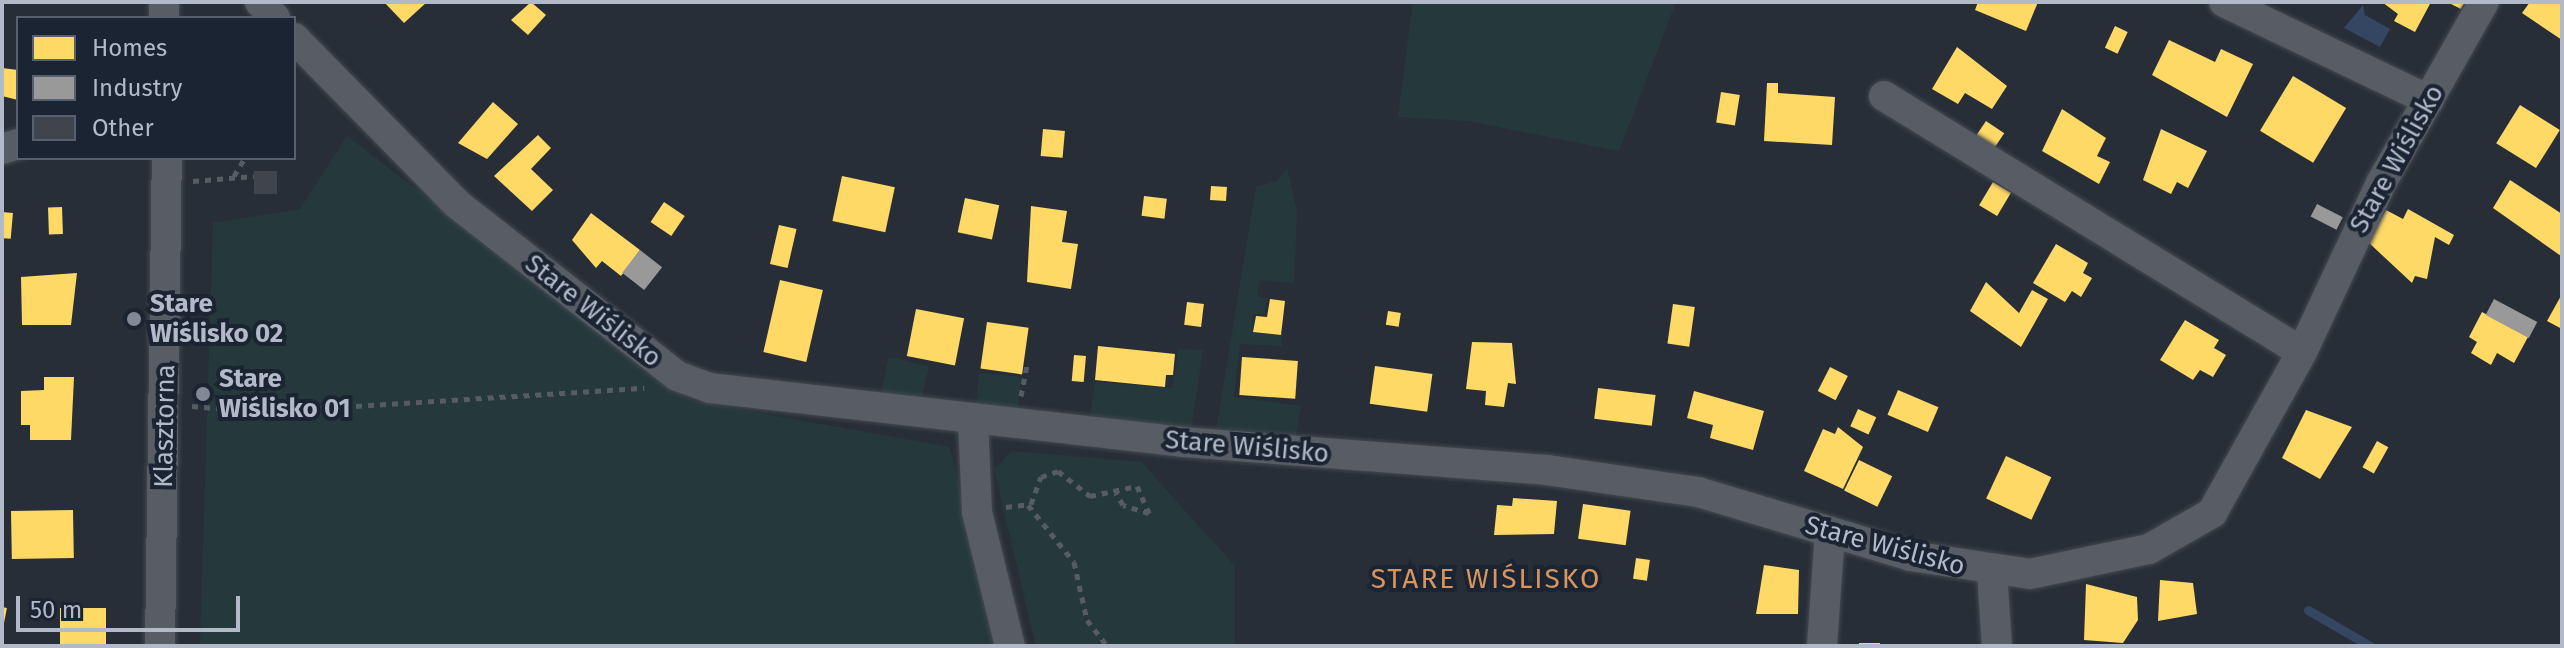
<!DOCTYPE html>
<html>
<head>
<meta charset="utf-8">
<style>
	body { margin:0 }
	#map { position:relative; width:2564px; height:648px; overflow:hidden; background:#282e37; font-family:"Fira Sans",sans-serif }
	div>[style] { position:absolute }
	.green>* { inset:0; background:#25393d; transform-origin:0 0 }
	.water>* { inset:0; background:#344661 }
	.homes>* { inset:0; background:#ffd966; transform-origin:0 0 }
	.industry>* { inset:0; background:#999; transform-origin:0 0 }
	.stream>* { height:9px; margin:-4.5px; padding:0 4.5px; transform-origin:4.5px; border-radius:4.5px; background:#344661 }
	.building>* { inset:0; background:#40454d; transform-origin:0 0 }
	.path>* { height:5px; margin-top:-2.5px; transform-origin:0; background:repeating-linear-gradient(90deg,#565c62 0 6px,transparent 0 12px) }
	.roads { filter:drop-shadow(0 0 2px #444950) drop-shadow(0 0 2px #444950) }
	.minor>* { height:30px; margin:-15px; padding:0 15px; transform-origin:15px; border-radius:15px; background:#585d65 }
	.dots>* { width:22px; height:22px; translate:-50% -50%; box-sizing:border-box; border:4px solid #1b2432; border-radius:50% }
	span { translate:-50% -50%; white-space:nowrap; text-align:center; line-height:1.15; -webkit-text-stroke:8px #1b2432; paint-order:stroke }
	.street-label { font-size:26px; color:#b2bac9 }
	.poi-label { font-size:26px; color:#b2bac9; font-weight:700 }
	.left { translate:0 -50%; text-align:left }
	.neighbourhood-label { font-size:28px; color:#d8955e; letter-spacing:2px }
	.frame { position:absolute; inset:0; border:4px solid #b2bac9; pointer-events:none }
	.legend { position:absolute; left:16px; top:16px; width:280px; height:144px; box-sizing:border-box; background:#1b2432; border:2px solid #57606e; margin:0; padding:10px 14px; list-style:none; font-size:24px; color:#b2bac9 }
	.legend li { display:flex; align-items:center; gap:16px; height:40px }
	.legend b { width:40px; border:2px solid #57606e }
	.scale { position:absolute; left:16px; top:596px; width:224px; height:36px; box-sizing:border-box; border:4px solid #b2bac9; border-top:0; padding-left:10px; font-size:24px; line-height:28px; white-space:nowrap; color:#b2bac9; -webkit-text-stroke:6px #1b2432; paint-order:stroke }
</style>
</head>
<body>
<div id="map">
	<div class="green">
		<div style="clip-path:polygon(1413px 2px,1676px 2px,1619px 151px,1469px 121px,1398px 117px)"></div>
		<div style="clip-path:polygon(347px 136px,692px 401px,950px 447px,996px 646px,200px 646px,213px 223px,300px 209px)"></div>
		<div style="clip-path:polygon(1287px 168px,1297px 212px,1294px 283px,1260px 280px,1257px 296px,1267px 298px,1265px 314px,1253px 314px,1252px 330px,1281px 335px,1282px 346px,1240px 344px,1234px 397px,1301px 406px,1295px 439px,1216px 431px,1256px 187px,1277px 181px)"></div>
		<div style="clip-path:polygon(1179px 349px,1203px 350px,1191px 429px,1090px 416px,1095px 382px,1172px 388px)"></div>
		<div style="left:889px;top:357px;width:41px;height:44px;rotate:13deg"></div>
		<div style="left:979px;top:373px;width:42px;height:37px;rotate:5deg"></div>
		<div style="clip-path:polygon(1012px 451px,1141px 462px,1235px 566px,1235px 646px,1036px 646px,994px 469px)"></div>
	</div>
	<div class="water">
		<div style="clip-path:polygon(2363px 5px,2365px 15px,2390px 29px,2380px 47px,2344px 28px)"></div>
	</div>
	<div class="homes">
		<div style="clip-path:polygon(384px 2px,427px 2px,404px 23px)"></div>
		<div style="clip-path:polygon(531px 2px,546px 15px,528px 35px,511px 20px)"></div>
		<div style="clip-path:polygon(1978px 2px,2038px 2px,2026px 31px,1975px 10px)"></div>
		<div style="clip-path:polygon(2382px 2px,2431px 2px,2415px 32px,2394px 21px,2398px 14px)"></div>
		<div style="clip-path:polygon(2447px 2px,2465px 2px,2461px 9px)"></div>
		<div style="clip-path:polygon(2530px 2px,2562px 2px,2562px 40px,2522px 13px)"></div>
		<div style="left:2115px;top:26px;width:14px;height:24px;rotate:25deg"></div>
		<div style="clip-path:polygon(2169px 40px,2215px 62px,2221px 49px,2253px 64px,2227px 117px,2152px 75px)"></div>
		<div style="clip-path:polygon(1957px 47px,2007px 86px,1992px 109px,1965px 93px,1958px 104px,1932px 89px)"></div>
		<div style="clip-path:polygon(2px 68px,18px 70px,18px 100px,2px 96px)"></div>
		<div style="left:2293px;top:76px;width:62px;height:64px;rotate:31deg"></div>
		<div style="clip-path:polygon(1767px 83px,1778px 83px,1778px 93px,1835px 97px,1832px 145px,1764px 141px)"></div>
		<div style="left:1721px;top:92px;width:19px;height:31px;rotate:9deg"></div>
		<div style="clip-path:polygon(493px 102px,518px 124px,487px 159px,458px 143px)"></div>
		<div style="left:2520px;top:105px;width:47px;height:45px;rotate:32deg"></div>
		<div style="clip-path:polygon(2062px 109px,2106px 138px,2097px 156px,2110px 162px,2099px 184px,2042px 151px)"></div>
		<div style="left:1986px;top:121px;width:22px;height:19px;rotate:34deg"></div>
		<div style="left:1043px;top:129px;width:22px;height:27px;rotate:5deg"></div>
		<div style="clip-path:polygon(2161px 129px,2207px 151px,2188px 188px,2177px 182px,2171px 194px,2143px 180px)"></div>
		<div style="clip-path:polygon(538px 135px,551px 148px,531px 169px,553px 190px,532px 211px,494px 176px)"></div>
		<div style="left:842px;top:176px;width:54px;height:46px;rotate:12deg"></div>
		<div style="clip-path:polygon(2510px 180px,2562px 214px,2561px 256px,2493px 208px)"></div>
		<div style="left:1993px;top:182px;width:21px;height:27px;rotate:31deg"></div>
		<div style="left:1211px;top:186px;width:16px;height:14px;rotate:4deg"></div>
		<div style="left:1144px;top:196px;width:23px;height:20px;rotate:7deg"></div>
		<div style="left:965px;top:198px;width:35px;height:35px;rotate:12deg"></div>
		<div style="left:664px;top:202px;width:25px;height:24px;rotate:34deg"></div>
		<div style="clip-path:polygon(1031px 206px,1067px 211px,1062px 242px,1078px 244px,1071px 289px,1027px 282px)"></div>
		<div style="left:62px;top:207px;width:27px;height:14px;rotate:88deg"></div>
		<div style="clip-path:polygon(2408px 209px,2454px 235px,2449px 245px,2435px 237px,2427px 279px,2415px 276px,2412px 283px,2368px 242px,2386px 210px,2403px 219px)"></div>
		<div style="left:2px;top:212px;width:11px;height:26px;rotate:5deg"></div>
		<div style="clip-path:polygon(591px 213px,640px 250px,621px 276px,602px 261px,596px 268px,572px 240px)"></div>
		<div style="left:779px;top:225px;width:18px;height:40px;rotate:13deg"></div>
		<div style="clip-path:polygon(2056px 244px,2088px 263px,2083px 273px,2092px 278px,2081px 297px,2072px 291px,2065px 302px,2033px 283px)"></div>
		<div style="clip-path:polygon(77px 273px,71px 325px,22px 325px,21px 277px)"></div>
		<div style="left:780px;top:280px;width:44px;height:74px;rotate:13deg"></div>
		<div style="clip-path:polygon(1986px 282px,2019px 313px,2032px 290px,2048px 299px,2021px 347px,1970px 311px)"></div>
		<div style="clip-path:polygon(2562px 294px,2562px 329px,2547px 321px)"></div>
		<div style="clip-path:polygon(1270px 299px,1285px 301px,1281px 335px,1253px 332px,1256px 316px,1267px 317px)"></div>
		<div style="left:1187px;top:302px;width:17px;height:23px;rotate:7deg"></div>
		<div style="left:1673px;top:304px;width:22px;height:40px;rotate:8deg"></div>
		<div style="left:916px;top:309px;width:49px;height:48px;rotate:11deg"></div>
		<div style="left:1388px;top:311px;width:13px;height:14px;rotate:9deg"></div>
		<div style="clip-path:polygon(2482px 312px,2528px 337px,2514px 363px,2497px 353px,2491px 365px,2471px 353px,2477px 342px,2469px 337px)"></div>
		<div style="clip-path:polygon(2185px 320px,2219px 340px,2214px 348px,2226px 355px,2213px 377px,2200px 370px,2193px 380px,2160px 360px)"></div>
		<div style="left:987px;top:322px;width:42px;height:47px;rotate:8deg"></div>
		<div style="clip-path:polygon(1472px 342px,1512px 343px,1516px 384px,1508px 383px,1504px 407px,1485px 405px,1486px 391px,1466px 389px)"></div>
		<div style="clip-path:polygon(1098px 346px,1175px 354px,1173px 375px,1166px 375px,1165px 387px,1095px 380px)"></div>
		<div style="left:1074px;top:355px;width:12px;height:26px;rotate:5deg"></div>
		<div style="left:1242px;top:357px;width:56px;height:38px;rotate:4deg"></div>
		<div style="left:1375px;top:366px;width:58px;height:38px;rotate:8deg"></div>
		<div style="left:1830px;top:367px;width:20px;height:27px;rotate:27deg"></div>
		<div style="clip-path:polygon(44px 377px,74px 377px,71px 440px,30px 440px,30px 425px,21px 425px,21px 391px,44px 390px)"></div>
		<div style="left:1598px;top:388px;width:58px;height:31px;rotate:7deg"></div>
		<div style="left:1898px;top:390px;width:44px;height:27px;rotate:23deg"></div>
		<div style="clip-path:polygon(1694px 391px,1764px 411px,1753px 450px,1710px 438px,1713px 425px,1687px 418px)"></div>
		<div style="left:1858px;top:409px;width:20px;height:19px;rotate:24deg"></div>
		<div style="clip-path:polygon(2306px 410px,2352px 427px,2320px 479px,2282px 458px)"></div>
		<div style="clip-path:polygon(1838px 427px,1863px 447px,1843px 489px,1804px 471px,1823px 429px,1835px 434px)"></div>
		<div style="left:2377px;top:441px;width:13px;height:30px;rotate:29deg"></div>
		<div style="left:2006px;top:456px;width:50px;height:47px;rotate:25deg"></div>
		<div style="left:1859px;top:460px;width:37px;height:34px;rotate:26deg"></div>
		<div style="clip-path:polygon(1513px 498px,1557px 501px,1554px 534px,1494px 535px,1497px 505px,1512px 506px)"></div>
		<div style="left:1583px;top:504px;width:48px;height:35px;rotate:8deg"></div>
		<div style="left:73px;top:510px;width:48px;height:62px;rotate:89deg"></div>
		<div style="left:1636px;top:558px;width:14px;height:21px;rotate:8deg"></div>
		<div style="clip-path:polygon(1764px 565px,1799px 570px,1798px 614px,1756px 614px)"></div>
		<div style="clip-path:polygon(2160px 580px,2193px 583px,2197px 614px,2158px 621px)"></div>
		<div style="clip-path:polygon(2086px 584px,2137px 597px,2138px 620px,2123px 643px,2084px 640px)"></div>
		<div style="left:2px;top:607px;width:5px;height:28px;rotate:11deg"></div>
		<div style="left:60px;top:608px;width:46px;height:37px"></div>
		<div style="left:1859px;top:643px;width:21px;height:3px"></div>
	</div>
	<div class="industry">
		<div style="left:2317px;top:204px;width:29px;height:14px;rotate:27deg"></div>
		<div style="left:640px;top:250px;width:28px;height:29px;rotate:38deg"></div>
		<div style="left:2494px;top:299px;width:49px;height:18px;rotate:28deg"></div>
	</div>
	<div class="stream">
		<div style="left:2308px;top:610px;width:72px;rotate:30.1deg"></div>
	</div>
	<div class="building">
		<div style="left:254px;top:171px;width:23px;height:23px"></div>
	</div>
	<div class="path">
		<div style="left:234px;top:176px;width:21px;rotate:-59deg"></div>
		<div style="left:193px;top:181px;width:61px;rotate:-4.7deg"></div>
		<div style="left:1021px;top:396px;width:31px;rotate:-79deg"></div>
		<div style="left:192px;top:406px;width:68px;rotate:5deg"></div>
		<div style="left:260px;top:412px;width:385px;rotate:-3.6deg"></div>
		<div style="left:1028px;top:505px;width:73px;rotate:51.1deg"></div>
		<div style="left:1074px;top:562px;width:59px;rotate:77.4deg"></div>
		<div style="left:1087px;top:620px;width:33px;rotate:52deg"></div>
		<div style="left:1006px;top:507px;width:25px;rotate:-7deg"></div>
		<div style="left:1031px;top:504px;width:29px;rotate:-70deg"></div>
		<div style="left:1041px;top:477px;width:18px;rotate:-19deg"></div>
		<div style="left:1058px;top:471px;width:41px;rotate:38deg"></div>
		<div style="left:1090px;top:496px;width:48px;rotate:-12deg"></div>
		<div style="left:1137px;top:486px;width:30px;rotate:66deg"></div>
		<div style="left:1149px;top:513px;width:27px;rotate:-163deg"></div>
		<div style="left:1123px;top:505px;width:14px;rotate:-120deg"></div>
	</div>
	<div class="roads">
		<div class="minor">
			<div style="left:164px;top:2px;width:16px;rotate:90deg"></div>
			<div style="left:260px;top:2px;width:22px;rotate:47deg"></div>
			<div style="left:2224px;top:2px;width:227px;rotate:25.6deg"></div>
			<div style="left:294px;top:38px;width:233px;rotate:45.5deg"></div>
			<div style="left:457px;top:204px;width:279px;rotate:38deg"></div>
			<div style="left:677px;top:376px;width:35px;rotate:20deg"></div>
			<div style="left:710px;top:388px;width:476px;rotate:6.5deg"></div>
			<div style="left:1183px;top:442px;width:365px;rotate:4.4deg"></div>
			<div style="left:1547px;top:470px;width:153px;rotate:8.3deg"></div>
			<div style="left:1698px;top:492px;width:222px;rotate:16.7deg"></div>
			<div style="left:1911px;top:556px;width:120px;rotate:8.6deg"></div>
			<div style="left:2030px;top:574px;width:122px;rotate:-11.9deg"></div>
			<div style="left:2149px;top:549px;width:73px;rotate:-29.7deg"></div>
			<div style="left:2212px;top:513px;width:184px;rotate:-60.8deg"></div>
			<div style="left:2302px;top:352px;width:187px;rotate:-64.9deg"></div>
			<div style="left:2381px;top:183px;width:208px;rotate:-60.4deg"></div>
			<div style="left:1884px;top:96px;width:490px;rotate:31.5deg"></div>
			<div style="left:2px;top:149px;width:17px;rotate:-17deg"></div>
			<div style="left:973px;top:420px;width:92px;rotate:87.5deg"></div>
			<div style="left:977px;top:512px;width:138px;rotate:76.2deg"></div>
			<div style="left:1992px;top:573px;width:73px;rotate:86.1deg"></div>
			<div style="left:160px;top:646px;width:488px;rotate:-89.2deg"></div>
			<div style="left:1822px;top:646px;width:114px;rotate:-86deg"></div>
		</div>
	</div>
	<div class="dots">
		<div style="left:134px;top:319px;background:#828996"></div>
		<div style="left:203px;top:394px;background:#828996"></div>
	</div>
	<div class="street-label">
		<span style="left:2397px;top:159px;rotate:-61deg">Stare Wiślisko</span>
		<span style="left:593px;top:311px;rotate:38deg">Stare Wiślisko</span>
		<span style="left:165px;top:426px;rotate:-89deg">Klasztorna</span>
		<span style="left:1247px;top:447px;rotate:5deg">Stare Wiślisko</span>
		<span style="left:1885px;top:546px;rotate:15deg">Stare Wiślisko</span>
	</div>
	<div class="poi-label">
		<span class="left" style="left:150px;top:319px">Stare<br>Wiślisko 02</span>
		<span class="left" style="left:219px;top:394px">Stare<br>Wiślisko 01</span>
	</div>
	<div class="neighbourhood-label">
		<span style="left:1486px;top:579px">STARE WIŚLISKO</span>
	</div>
	<div class="frame"></div>
	<ul class="legend">
	<li><b style="height:22px;background:#ffd966"></b>Homes</li>
	<li><b style="height:22px;background:#999"></b>Industry</li>
	<li><b style="height:22px;background:#40454d"></b>Other</li>
	</ul>
	<div class="scale">50 m</div>
</div>
</body>
</html>
